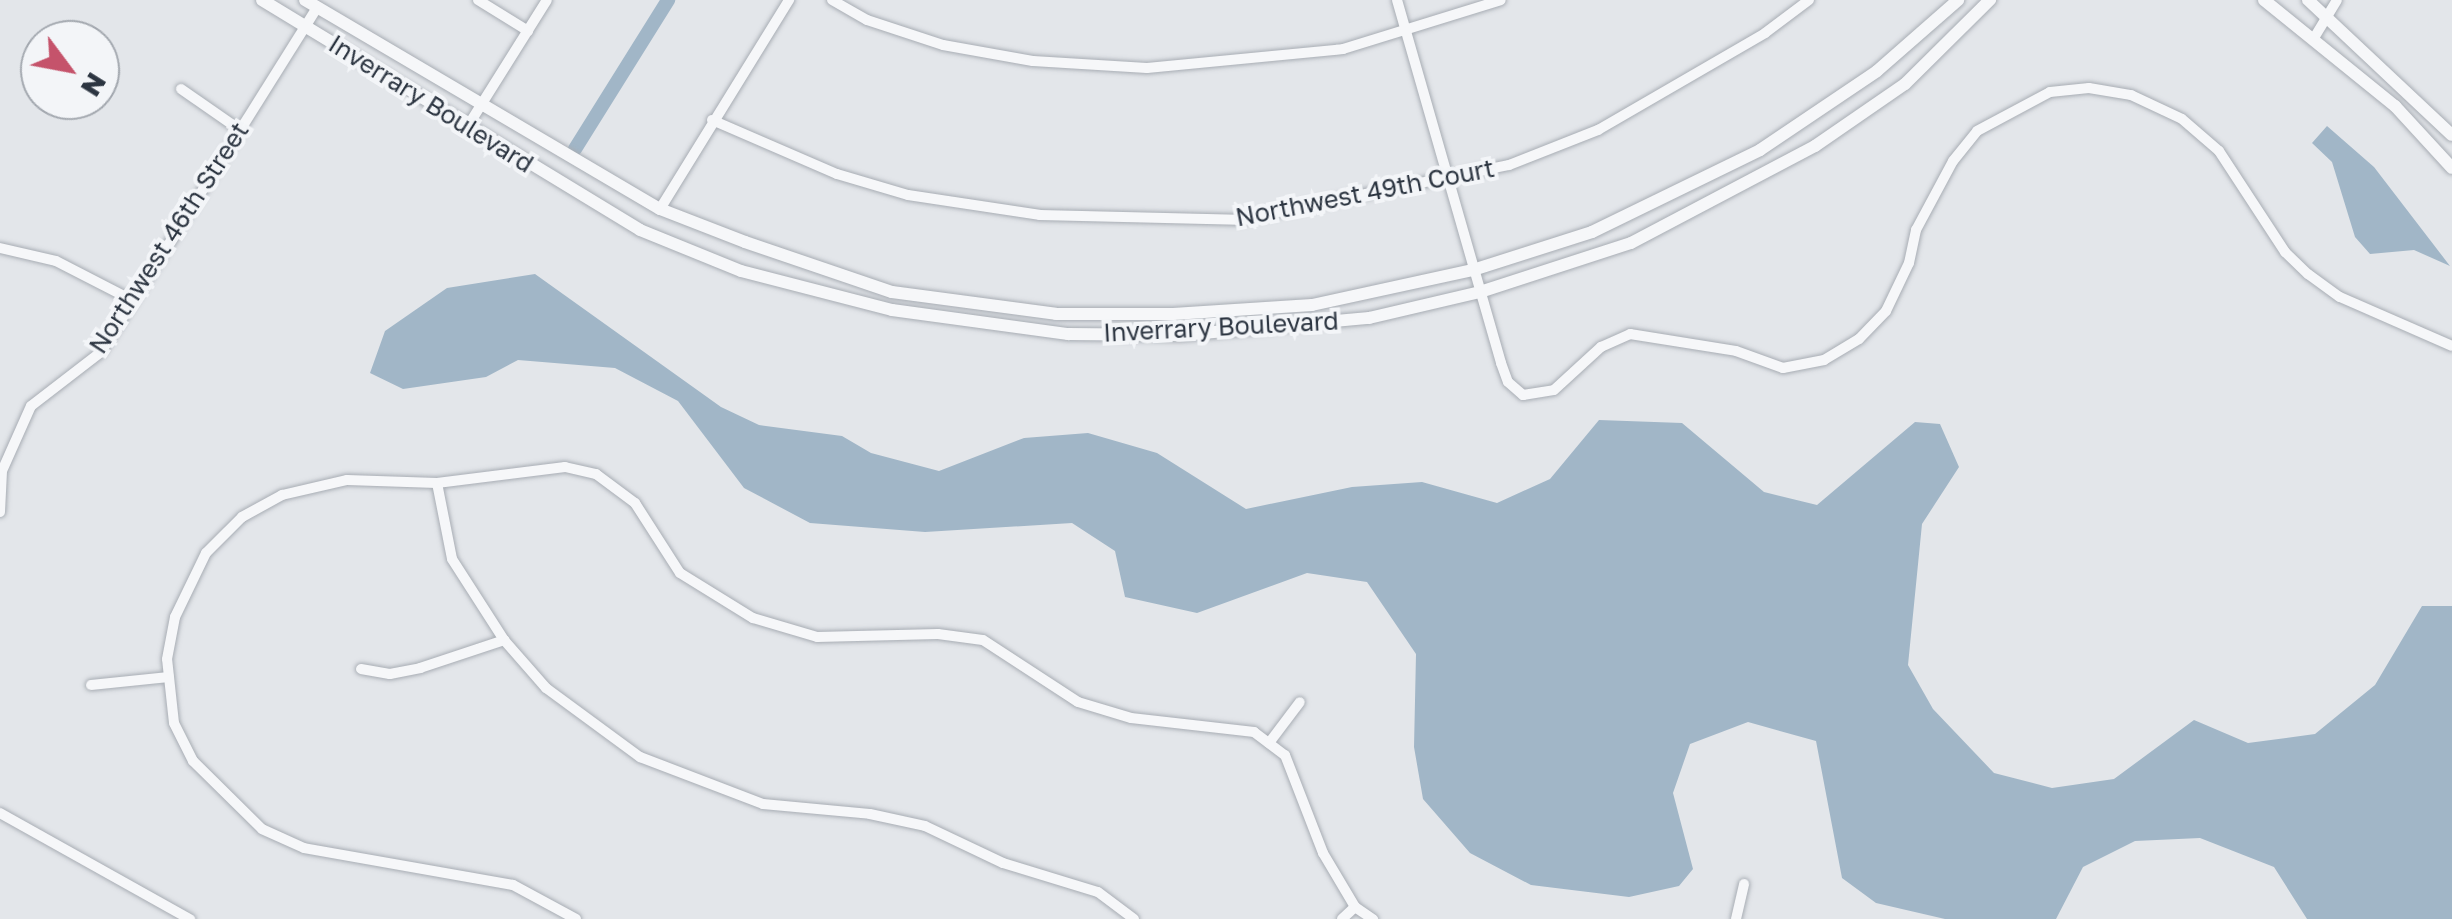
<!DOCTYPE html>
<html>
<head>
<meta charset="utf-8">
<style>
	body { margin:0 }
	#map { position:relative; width:2452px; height:919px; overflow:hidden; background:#e3e6ea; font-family:"Golos Text",sans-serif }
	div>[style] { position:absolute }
	.water>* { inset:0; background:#a1b6c7 }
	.canal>* { height:14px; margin:-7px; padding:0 7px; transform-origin:7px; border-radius:7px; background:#a1b6c7 }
	.roads { filter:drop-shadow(0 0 2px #a8adb4) drop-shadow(0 0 2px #a8adb4) }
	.minor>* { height:10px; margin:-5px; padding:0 5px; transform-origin:5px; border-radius:5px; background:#f6f7f9 }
	.tertiary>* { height:12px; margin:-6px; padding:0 6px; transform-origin:6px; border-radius:6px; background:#f6f7f9 }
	span { translate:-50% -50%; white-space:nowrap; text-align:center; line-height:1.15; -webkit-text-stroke:8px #f3f5f8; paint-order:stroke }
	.street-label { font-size:25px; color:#2c3541 }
	.north { position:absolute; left:20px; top:20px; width:100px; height:100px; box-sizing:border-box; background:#f3f5f8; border:2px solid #a3a8af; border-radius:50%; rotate:122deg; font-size:28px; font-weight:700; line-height:40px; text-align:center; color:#2c3541 }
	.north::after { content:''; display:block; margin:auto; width:35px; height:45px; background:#c5536b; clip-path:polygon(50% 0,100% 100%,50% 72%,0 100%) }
</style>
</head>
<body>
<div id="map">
	<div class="water">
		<div style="clip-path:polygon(2327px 126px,2374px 167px,2450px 266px,2414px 250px,2370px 254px,2355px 237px,2332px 162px,2312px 143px)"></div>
		<div style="clip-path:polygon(535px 274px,721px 407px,759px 425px,842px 436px,871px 453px,939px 471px,1024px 438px,1088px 433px,1157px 453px,1246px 509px,1352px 487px,1422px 482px,1497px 503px,1550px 479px,1599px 420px,1682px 423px,1764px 492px,1817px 505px,1915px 422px,1940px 424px,1959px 467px,1922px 524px,1908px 665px,1933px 709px,1994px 773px,2052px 788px,2114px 779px,2194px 720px,2248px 743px,2315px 734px,2375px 685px,2422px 606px,2452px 606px,2452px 919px,2307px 919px,2274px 867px,2200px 838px,2135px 841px,2083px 867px,2056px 919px,1945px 919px,1876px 903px,1842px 878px,1816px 741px,1748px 722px,1690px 744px,1673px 793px,1693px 869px,1679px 886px,1629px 897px,1531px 885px,1470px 853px,1423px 799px,1414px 747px,1416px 654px,1367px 582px,1307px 573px,1197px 613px,1125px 597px,1115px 551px,1072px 523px,925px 532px,810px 523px,744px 488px,678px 401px,615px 368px,518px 360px,486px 377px,403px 389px,370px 373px,385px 331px,447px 288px)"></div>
	</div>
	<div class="canal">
		<div style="left:575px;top:149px;width:176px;rotate:-58deg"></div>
	</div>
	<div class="roads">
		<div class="minor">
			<div style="left:478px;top:0;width:59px;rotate:31.8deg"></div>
			<div style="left:832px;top:0;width:40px;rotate:29.7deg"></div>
			<div style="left:867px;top:20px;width:80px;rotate:18.2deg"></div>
			<div style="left:943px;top:45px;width:91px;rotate:10.1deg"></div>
			<div style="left:1033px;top:61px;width:114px;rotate:3.5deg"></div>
			<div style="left:1147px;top:68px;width:197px;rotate:-5.5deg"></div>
			<div style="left:1343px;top:49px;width:165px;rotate:-17.2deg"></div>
			<div style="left:1397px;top:0;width:378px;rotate:74deg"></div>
			<div style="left:1501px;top:363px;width:20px;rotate:70deg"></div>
			<div style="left:1508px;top:382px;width:20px;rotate:41deg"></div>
			<div style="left:1523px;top:395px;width:31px;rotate:-9deg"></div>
			<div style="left:1554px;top:390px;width:64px;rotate:-42.5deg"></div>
			<div style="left:1601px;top:347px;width:32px;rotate:-24deg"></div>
			<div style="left:1630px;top:334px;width:107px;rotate:9.1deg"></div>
			<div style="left:1736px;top:351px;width:50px;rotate:19.9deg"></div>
			<div style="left:1783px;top:368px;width:42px;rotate:-11deg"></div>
			<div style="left:1824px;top:360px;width:41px;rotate:-31deg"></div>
			<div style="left:1859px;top:339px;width:39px;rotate:-46deg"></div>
			<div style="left:1886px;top:311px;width:53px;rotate:-64.4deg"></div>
			<div style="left:1909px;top:263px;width:34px;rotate:-78deg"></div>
			<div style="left:1916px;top:230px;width:78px;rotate:-61.8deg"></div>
			<div style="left:1953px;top:161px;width:38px;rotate:-51deg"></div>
			<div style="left:1977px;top:131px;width:83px;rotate:-28.1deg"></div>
			<div style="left:2050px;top:92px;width:39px;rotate:-6deg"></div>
			<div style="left:2089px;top:88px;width:43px;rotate:9.5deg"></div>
			<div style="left:2131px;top:95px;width:56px;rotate:25.2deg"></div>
			<div style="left:2182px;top:119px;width:49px;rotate:40.9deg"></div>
			<div style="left:2219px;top:151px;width:121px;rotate:56.8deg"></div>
			<div style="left:2285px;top:252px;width:32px;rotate:44deg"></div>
			<div style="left:2308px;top:274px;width:39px;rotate:36deg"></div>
			<div style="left:2340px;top:297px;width:122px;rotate:23.6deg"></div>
			<div style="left:2314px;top:38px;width:44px;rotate:-58.8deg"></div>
			<div style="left:181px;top:89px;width:72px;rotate:34.8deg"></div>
			<div style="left:712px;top:120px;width:136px;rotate:23.4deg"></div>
			<div style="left:837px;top:174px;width:74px;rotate:16.5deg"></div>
			<div style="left:908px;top:195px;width:134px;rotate:8.6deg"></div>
			<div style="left:1040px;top:215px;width:198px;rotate:1.4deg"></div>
			<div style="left:1238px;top:220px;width:277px;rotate:-11.5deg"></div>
			<div style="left:1509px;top:165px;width:96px;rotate:-21.5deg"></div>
			<div style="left:1598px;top:130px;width:193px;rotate:-30.1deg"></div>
			<div style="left:1765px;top:33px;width:55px;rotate:-36.9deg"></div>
			<div style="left:466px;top:129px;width:152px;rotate:-57.9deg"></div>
			<div style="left:660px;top:209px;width:246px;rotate:-58.3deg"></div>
			<div style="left:0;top:248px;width:57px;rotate:13.1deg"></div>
			<div style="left:56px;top:261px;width:85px;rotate:27.2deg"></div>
			<div style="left:437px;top:483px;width:77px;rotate:78.8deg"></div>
			<div style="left:452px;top:559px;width:96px;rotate:57.3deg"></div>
			<div style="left:504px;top:640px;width:64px;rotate:48.8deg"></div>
			<div style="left:546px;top:688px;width:117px;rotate:36.3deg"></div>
			<div style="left:640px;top:757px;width:132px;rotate:20.9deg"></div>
			<div style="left:763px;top:804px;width:107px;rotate:5.3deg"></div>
			<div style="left:870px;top:814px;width:56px;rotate:12.3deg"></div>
			<div style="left:925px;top:826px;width:86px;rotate:25.4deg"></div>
			<div style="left:1003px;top:863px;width:99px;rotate:17deg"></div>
			<div style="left:1098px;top:892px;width:45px;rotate:36.9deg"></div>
			<div style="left:0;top:512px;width:41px;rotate:-87.2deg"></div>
			<div style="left:2px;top:471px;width:71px;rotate:-66deg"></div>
			<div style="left:31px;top:406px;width:88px;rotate:-37.6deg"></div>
			<div style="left:101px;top:352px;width:407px;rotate:-57.9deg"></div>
			<div style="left:361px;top:669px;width:29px;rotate:10deg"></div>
			<div style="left:390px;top:674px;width:31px;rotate:-11deg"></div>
			<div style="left:420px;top:668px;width:89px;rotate:-18.4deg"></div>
			<div style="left:91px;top:685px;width:78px;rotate:-5.9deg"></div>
			<div style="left:1269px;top:743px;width:51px;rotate:-52.9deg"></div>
			<div style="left:0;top:813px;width:218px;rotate:29.2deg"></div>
			<div style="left:576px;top:919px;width:72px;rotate:-151.6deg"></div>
			<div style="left:513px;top:885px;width:212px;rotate:-170deg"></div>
			<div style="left:304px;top:848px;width:46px;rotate:-155.7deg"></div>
			<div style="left:262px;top:829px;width:97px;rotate:-135.4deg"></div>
			<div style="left:193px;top:761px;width:42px;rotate:-116.6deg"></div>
			<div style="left:174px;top:723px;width:64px;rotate:-96.2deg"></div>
			<div style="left:167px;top:659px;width:43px;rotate:-79.2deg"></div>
			<div style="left:175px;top:617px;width:71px;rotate:-64.2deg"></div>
			<div style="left:206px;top:553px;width:51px;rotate:-45deg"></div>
			<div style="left:242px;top:517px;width:46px;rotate:-28.8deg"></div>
			<div style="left:282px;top:495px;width:67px;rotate:-13deg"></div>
			<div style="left:347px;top:480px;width:90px;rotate:1.9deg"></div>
			<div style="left:437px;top:483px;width:129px;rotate:-7.1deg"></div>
			<div style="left:565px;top:467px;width:32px;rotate:13deg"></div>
			<div style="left:596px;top:474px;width:49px;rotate:36.6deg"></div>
			<div style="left:635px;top:503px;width:83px;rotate:57.3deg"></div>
			<div style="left:680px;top:573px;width:86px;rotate:31.7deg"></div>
			<div style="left:753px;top:618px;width:67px;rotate:16.5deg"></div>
			<div style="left:817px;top:637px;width:121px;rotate:-1.4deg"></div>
			<div style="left:938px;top:634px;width:45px;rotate:7.6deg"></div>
			<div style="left:983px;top:640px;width:113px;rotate:33.1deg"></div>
			<div style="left:1078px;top:702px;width:55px;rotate:16.8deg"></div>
			<div style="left:1131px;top:718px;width:124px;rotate:6.5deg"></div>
			<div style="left:1254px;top:732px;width:39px;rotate:37deg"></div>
			<div style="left:1285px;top:755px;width:105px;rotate:68.8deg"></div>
			<div style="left:1323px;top:853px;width:63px;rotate:59.3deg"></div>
			<div style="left:1355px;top:907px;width:22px;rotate:34deg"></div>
			<div style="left:1342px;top:919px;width:18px;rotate:-43deg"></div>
			<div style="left:1736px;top:919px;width:36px;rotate:-77deg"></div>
		</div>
		<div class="tertiary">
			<div style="left:262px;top:0;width:442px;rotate:31.3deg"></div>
			<div style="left:640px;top:230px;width:109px;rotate:22.1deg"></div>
			<div style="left:741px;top:271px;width:156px;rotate:14.5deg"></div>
			<div style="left:892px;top:310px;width:178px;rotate:7.8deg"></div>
			<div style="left:1068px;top:334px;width:113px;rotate:0.5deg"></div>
			<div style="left:1181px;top:335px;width:189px;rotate:-5.2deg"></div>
			<div style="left:1369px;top:318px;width:114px;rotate:-13.2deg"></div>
			<div style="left:1480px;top:292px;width:159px;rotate:-18deg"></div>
			<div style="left:1631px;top:243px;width:208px;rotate:-27.8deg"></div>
			<div style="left:1815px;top:146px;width:109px;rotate:-34.6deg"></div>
			<div style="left:1905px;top:84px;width:120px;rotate:-44.7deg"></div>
			<div style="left:305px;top:0;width:412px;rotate:30.5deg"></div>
			<div style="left:660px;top:209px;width:91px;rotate:21.2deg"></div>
			<div style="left:745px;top:242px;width:155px;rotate:18.8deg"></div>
			<div style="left:892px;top:292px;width:165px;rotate:7.6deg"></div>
			<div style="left:1056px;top:314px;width:117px"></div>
			<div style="left:1173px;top:314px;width:139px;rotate:-3.7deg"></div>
			<div style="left:1312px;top:305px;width:165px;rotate:-12.3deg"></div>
			<div style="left:1473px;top:270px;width:125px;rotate:-17.7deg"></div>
			<div style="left:1592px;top:232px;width:187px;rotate:-26deg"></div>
			<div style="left:1760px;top:150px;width:141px;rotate:-34deg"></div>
			<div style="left:1877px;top:71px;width:108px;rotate:-41.2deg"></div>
			<div style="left:2264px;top:0;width:169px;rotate:39deg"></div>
			<div style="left:2395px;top:106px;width:84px;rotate:47.4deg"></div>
			<div style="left:2308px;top:0;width:197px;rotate:43.2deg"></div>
		</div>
	</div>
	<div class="street-label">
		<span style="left:431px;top:104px;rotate:32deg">Inverrary Boulevard</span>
		<span style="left:1365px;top:193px;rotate:-11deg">Northwest 49th Court</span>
		<span style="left:169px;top:238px;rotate:-57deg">Northwest 46th Street</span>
		<span style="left:1221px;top:327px;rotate:-3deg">Inverrary Boulevard</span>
	</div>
	<div class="north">N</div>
</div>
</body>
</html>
